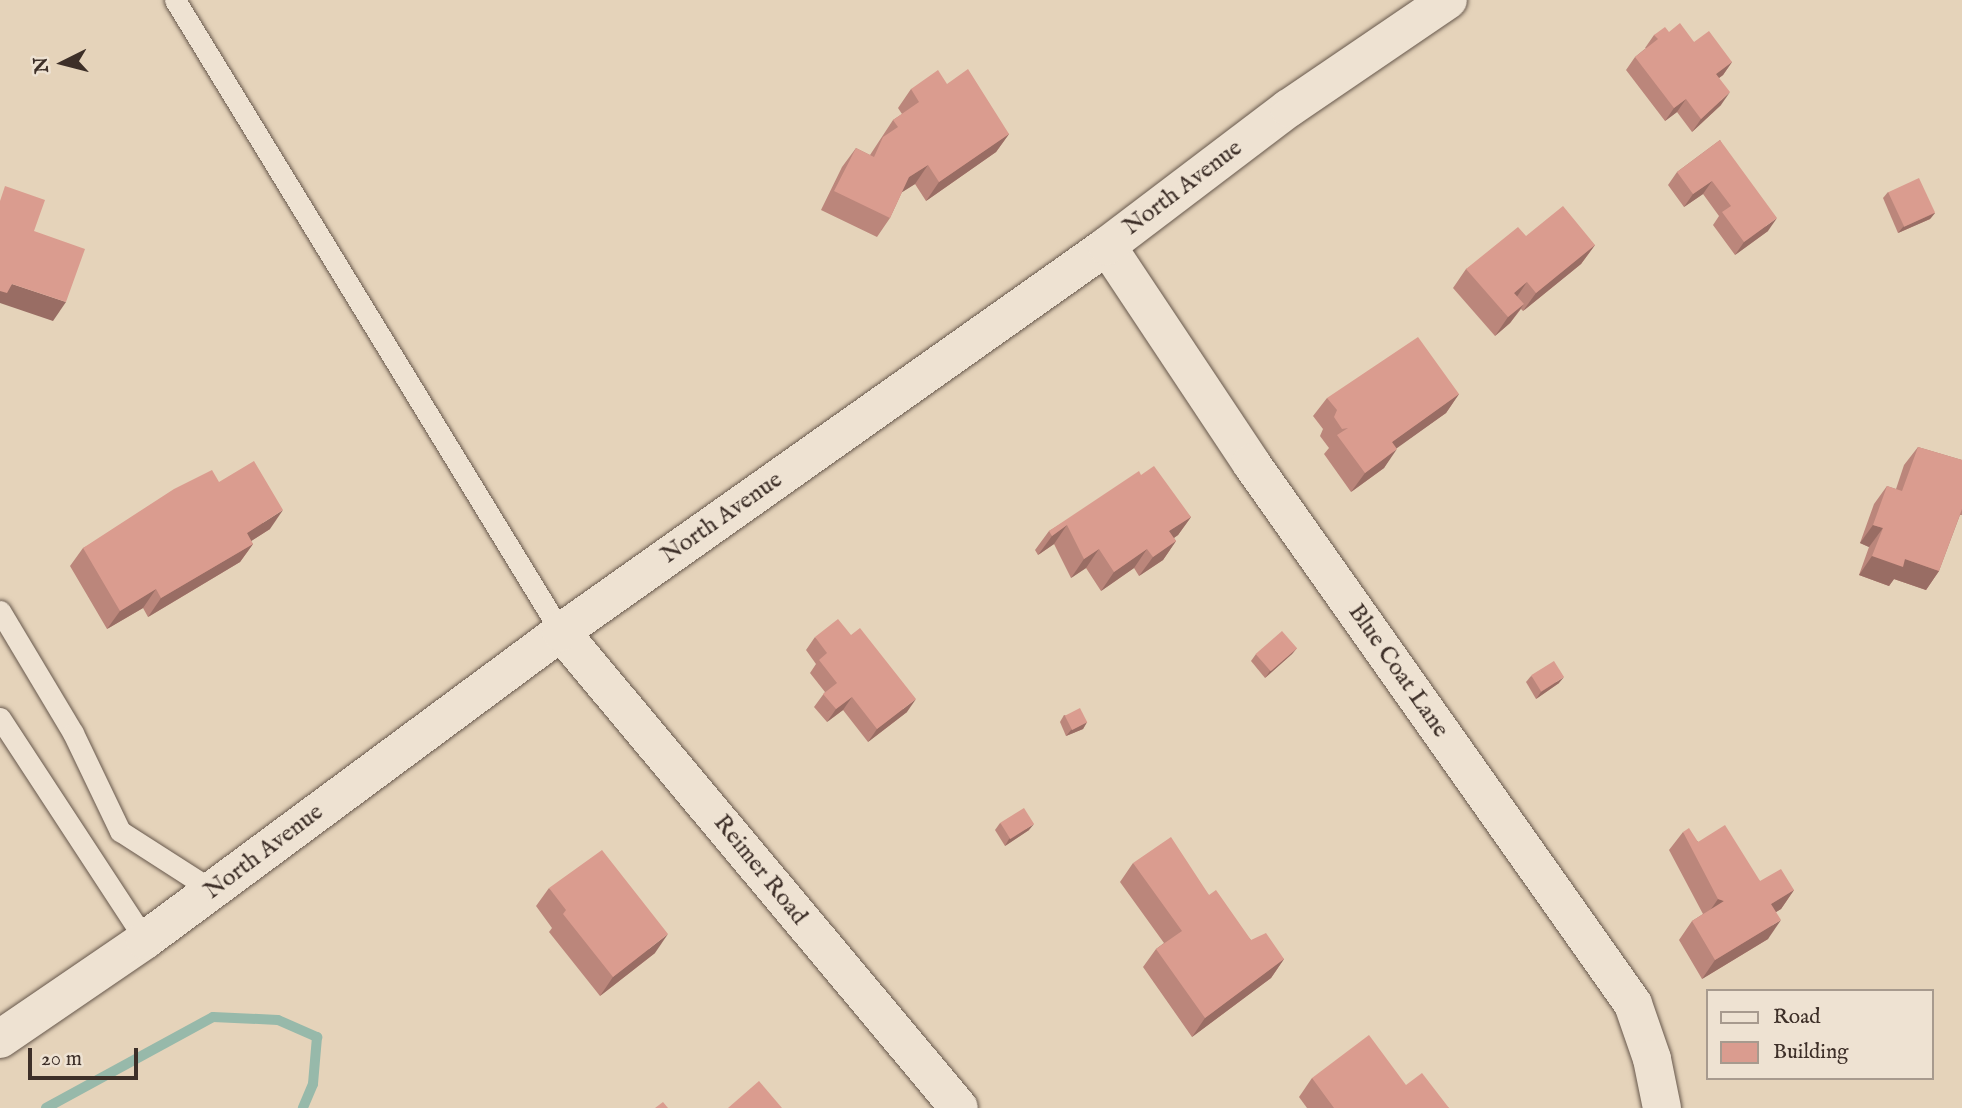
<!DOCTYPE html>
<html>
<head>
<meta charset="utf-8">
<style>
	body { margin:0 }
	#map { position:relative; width:1962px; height:1108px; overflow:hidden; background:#e5d3ba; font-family:"IM FELL English",serif }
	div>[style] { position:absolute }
	.stream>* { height:10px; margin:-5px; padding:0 5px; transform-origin:5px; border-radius:5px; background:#97b9aa }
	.roads { filter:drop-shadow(0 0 2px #67584c) drop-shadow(0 0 2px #67584c) }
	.service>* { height:21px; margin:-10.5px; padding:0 10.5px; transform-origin:10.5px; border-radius:10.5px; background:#eee2d2 }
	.minor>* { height:38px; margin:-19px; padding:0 19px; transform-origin:19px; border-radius:19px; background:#eee2d2 }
	.tertiary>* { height:38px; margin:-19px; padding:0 19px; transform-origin:19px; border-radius:19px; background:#eee2d2 }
	.wall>* { inset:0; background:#bb867b }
	.shaded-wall>* { inset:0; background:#996d64 }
	.building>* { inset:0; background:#da9c8f; transform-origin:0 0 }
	span { translate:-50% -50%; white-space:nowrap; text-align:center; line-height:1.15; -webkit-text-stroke:7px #eee2d2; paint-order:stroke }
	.street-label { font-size:24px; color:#3d2f28 }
	.legend { position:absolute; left:1706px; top:989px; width:228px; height:91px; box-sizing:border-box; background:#eee2d2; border:2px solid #a79a8e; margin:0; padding:9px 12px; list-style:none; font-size:21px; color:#3d2f28 }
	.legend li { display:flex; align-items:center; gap:14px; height:35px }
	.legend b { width:35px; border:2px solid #a79a8e }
	.north { position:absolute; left:28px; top:28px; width:70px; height:70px; -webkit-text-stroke:5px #eee2d2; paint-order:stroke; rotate:264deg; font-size:19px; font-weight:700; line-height:28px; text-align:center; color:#3d2f28 }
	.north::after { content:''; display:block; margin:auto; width:24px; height:32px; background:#3d2f28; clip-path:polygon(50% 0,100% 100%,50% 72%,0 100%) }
	.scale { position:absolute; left:28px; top:1048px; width:110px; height:32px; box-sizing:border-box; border:4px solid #3d2f28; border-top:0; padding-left:9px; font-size:21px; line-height:24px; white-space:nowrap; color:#3d2f28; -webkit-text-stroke:5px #eee2d2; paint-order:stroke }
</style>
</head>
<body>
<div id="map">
	<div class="stream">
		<div style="left:46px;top:1108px;width:190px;rotate:-28.6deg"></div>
		<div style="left:213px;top:1017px;width:65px;rotate:2.6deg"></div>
		<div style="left:278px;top:1020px;width:43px;rotate:23.6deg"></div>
		<div style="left:317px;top:1037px;width:47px;rotate:94.9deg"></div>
		<div style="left:313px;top:1084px;width:26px;rotate:113deg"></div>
	</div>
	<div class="roads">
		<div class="service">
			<div style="left:175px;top:0;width:741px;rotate:58.59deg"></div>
			<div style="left:0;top:611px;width:142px;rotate:59.1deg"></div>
			<div style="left:73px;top:733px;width:109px;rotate:64.4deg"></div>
			<div style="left:120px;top:831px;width:109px;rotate:32.7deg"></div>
			<div style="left:0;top:718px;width:265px;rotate:56.8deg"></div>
		</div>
		<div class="minor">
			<div style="left:1107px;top:246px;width:260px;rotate:56.4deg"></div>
			<div style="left:1251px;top:463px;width:662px;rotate:54.77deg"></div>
			<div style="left:1633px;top:1004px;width:58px;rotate:70.9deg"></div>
			<div style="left:1652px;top:1059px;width:50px;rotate:78.5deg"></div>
			<div style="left:561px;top:632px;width:620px;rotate:50.1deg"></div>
		</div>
		<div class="tertiary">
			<div style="left:0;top:1039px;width:176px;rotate:-34.3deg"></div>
			<div style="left:145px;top:940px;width:518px;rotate:-36.52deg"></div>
			<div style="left:561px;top:632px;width:669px;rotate:-35.26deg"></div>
			<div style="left:1107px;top:246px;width:228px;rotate:-37.2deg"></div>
			<div style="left:1289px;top:108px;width:192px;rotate:-34.2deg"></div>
		</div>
	</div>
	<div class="wall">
		<div style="clip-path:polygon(1669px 32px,1694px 42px,1732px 62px,1723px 75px,1719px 78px,1721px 105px,1692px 132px,1677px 112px,1665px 121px,1626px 70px,1635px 57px,1646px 48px,1645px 48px,1654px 35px)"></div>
		<div style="clip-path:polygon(947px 84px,1009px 134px,996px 152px,926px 201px,915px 184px,902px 192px,890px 218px,877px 237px,821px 210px,842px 167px,856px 148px,870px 155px,893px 120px,902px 114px,898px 108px,911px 89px)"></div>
		<div style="clip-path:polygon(1720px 140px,1768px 231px,1735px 255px,1713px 225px,1719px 216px,1703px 194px,1684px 207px,1668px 185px,1677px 172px)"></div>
		<div style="clip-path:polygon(1888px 192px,1935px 213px,1930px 219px,1898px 233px,1883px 198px)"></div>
		<div style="clip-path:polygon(1526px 236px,1595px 245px,1581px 264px,1523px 311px,1521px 309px,1510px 323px,1495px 336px,1453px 288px,1466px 269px)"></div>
		<div style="clip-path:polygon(1459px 394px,1446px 413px,1396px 448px,1384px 468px,1351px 492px,1324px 454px,1329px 448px,1320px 436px,1323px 429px,1313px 416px,1327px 398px)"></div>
		<div style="clip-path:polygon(1918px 447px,1962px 460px,1962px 515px,1960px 515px,1939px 571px,1926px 590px,1894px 579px,1889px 586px,1859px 575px,1869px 547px,1860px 543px,1874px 504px,1887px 486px,1896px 489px,1904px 465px)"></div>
		<div style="clip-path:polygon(1141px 475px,1191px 517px,1178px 535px,1174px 538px,1176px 541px,1163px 560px,1139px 576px,1134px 568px,1101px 591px,1086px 568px,1071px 578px,1054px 544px,1038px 555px,1035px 550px,1049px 531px)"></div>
		<div style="clip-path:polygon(219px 482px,270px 529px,251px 541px,253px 544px,240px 562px,148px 617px,143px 608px,107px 629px,70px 566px,83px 548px)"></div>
		<div style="clip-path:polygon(815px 637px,907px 712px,868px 742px,843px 710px,827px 722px,814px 707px,825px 692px,810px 673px,816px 664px,806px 650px)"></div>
		<div style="clip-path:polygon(1297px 648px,1292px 654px,1265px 678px,1251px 661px,1256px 654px)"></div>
		<div style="clip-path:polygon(1531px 676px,1559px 683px,1536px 699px,1526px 682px)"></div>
		<div style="clip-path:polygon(1064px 715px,1087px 722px,1083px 729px,1066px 736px,1060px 722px)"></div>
		<div style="clip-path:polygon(1000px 823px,1029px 830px,1005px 846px,995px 830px)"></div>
		<div style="clip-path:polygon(1683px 832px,1760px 881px,1794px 890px,1781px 909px,1776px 912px,1768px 939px,1702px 979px,1679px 940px,1692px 921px,1703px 914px,1669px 850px)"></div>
		<div style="clip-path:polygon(1133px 863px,1209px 895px,1251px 940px,1284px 959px,1271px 978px,1192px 1037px,1143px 967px,1156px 949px,1164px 943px,1120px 882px)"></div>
		<div style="clip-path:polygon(549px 888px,655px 953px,600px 996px,549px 932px,552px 928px,536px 906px)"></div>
		<div style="clip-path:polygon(1312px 1078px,1406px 1085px,1449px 1108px,1307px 1108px,1299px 1097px)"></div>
	</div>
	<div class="shaded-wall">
		<div style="clip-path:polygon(1732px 62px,1723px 75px,1707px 87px,1716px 74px)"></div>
		<div style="clip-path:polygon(1730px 92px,1721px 105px,1692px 132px,1701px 119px)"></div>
		<div style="clip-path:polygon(1686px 99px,1677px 112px,1665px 121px,1674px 108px)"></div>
		<div style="clip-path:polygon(1009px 134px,996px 152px,926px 201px,939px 182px)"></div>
		<div style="clip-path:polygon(928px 165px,915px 184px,896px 196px,909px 177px)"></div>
		<div style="clip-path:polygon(1712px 181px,1703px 194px,1684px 207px,1693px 194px)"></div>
		<div style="clip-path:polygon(1935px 213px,1930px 219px,1898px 233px,1903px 227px)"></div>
		<div style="clip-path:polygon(1777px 218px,1768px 231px,1735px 255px,1744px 242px)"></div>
		<div style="clip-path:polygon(1595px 245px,1581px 264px,1523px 311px,1536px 293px)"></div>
		<div style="clip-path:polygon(1527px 282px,1514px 301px,1501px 311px,1514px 293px)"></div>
		<div style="clip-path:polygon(12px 284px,66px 302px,53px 321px,0 303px,0 291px)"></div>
		<div style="clip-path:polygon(1524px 304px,1510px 323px,1495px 336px,1508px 317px)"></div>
		<div style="clip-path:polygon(1459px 394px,1446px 413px,1379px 461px,1392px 442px)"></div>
		<div style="clip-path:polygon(1397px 449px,1384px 468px,1351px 492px,1365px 473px)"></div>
		<div style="clip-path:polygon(283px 510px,270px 529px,234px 552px,247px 533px)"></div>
		<div style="clip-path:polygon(1191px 517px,1178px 535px,1156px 550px,1169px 531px)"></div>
		<div style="clip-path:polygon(1067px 525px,1054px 544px,1038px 555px,1052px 536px)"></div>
		<div style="clip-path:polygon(1873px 525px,1883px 528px,1869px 547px,1860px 543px)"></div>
		<div style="clip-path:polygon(1176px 541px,1163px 560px,1139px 576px,1153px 557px)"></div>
		<div style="clip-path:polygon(253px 544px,240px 562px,148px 617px,161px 598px)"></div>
		<div style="clip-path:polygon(1099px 549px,1086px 568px,1071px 578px,1084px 559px)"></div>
		<div style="clip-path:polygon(1147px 549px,1134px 568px,1101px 591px,1114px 572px)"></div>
		<div style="clip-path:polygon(1872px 556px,1905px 559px,1939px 571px,1926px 590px,1894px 579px,1889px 586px,1859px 575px)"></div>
		<div style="clip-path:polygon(156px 589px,143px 608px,107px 629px,120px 611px)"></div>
		<div style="clip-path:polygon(1297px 648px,1292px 654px,1265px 678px,1270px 671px)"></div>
		<div style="clip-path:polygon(1564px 677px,1559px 683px,1536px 699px,1541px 692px)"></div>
		<div style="clip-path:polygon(852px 697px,843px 710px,827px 722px,836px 709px)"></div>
		<div style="clip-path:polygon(916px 699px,907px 712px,868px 742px,877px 729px)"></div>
		<div style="clip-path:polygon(1087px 722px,1083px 729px,1066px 736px,1071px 730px)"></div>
		<div style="clip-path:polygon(1034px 824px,1029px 830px,1005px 846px,1009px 839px)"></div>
		<div style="clip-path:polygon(1794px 890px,1781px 909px,1758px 923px,1771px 904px)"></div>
		<div style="clip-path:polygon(1718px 899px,1724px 901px,1705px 918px)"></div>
		<div style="clip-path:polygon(1781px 920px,1768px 939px,1702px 979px,1715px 960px)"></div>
		<div style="clip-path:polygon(668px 934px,655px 953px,600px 996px,613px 977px)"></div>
		<div style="clip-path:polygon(1284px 959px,1271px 978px,1192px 1037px,1205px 1018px)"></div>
	</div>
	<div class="building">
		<div style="clip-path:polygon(1680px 23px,1694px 42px,1709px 31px,1732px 62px,1716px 74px,1730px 92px,1701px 119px,1686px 99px,1674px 108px,1635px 57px,1658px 39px,1654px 35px,1665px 27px,1669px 32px)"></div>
		<div style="clip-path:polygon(968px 69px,1009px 134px,939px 182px,928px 165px,909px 177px,890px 218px,834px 191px,856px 148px,874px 157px,883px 137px,898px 127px,893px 120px,919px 102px,911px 89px,938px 70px,947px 84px)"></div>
		<div style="clip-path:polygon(1720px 140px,1777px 218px,1744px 242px,1722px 212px,1731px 206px,1712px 181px,1693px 194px,1677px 172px)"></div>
		<div style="left:1919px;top:178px;width:38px;height:34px;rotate:65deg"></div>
		<div style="clip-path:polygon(5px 186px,45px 200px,34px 231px,85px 249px,66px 302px,12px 284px,7px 293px,0 291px,0 201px)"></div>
		<div style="clip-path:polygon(1563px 206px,1595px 245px,1536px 293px,1527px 282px,1514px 293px,1524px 304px,1508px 317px,1466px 269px,1518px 227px,1526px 236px)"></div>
		<div style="clip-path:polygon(1418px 337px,1459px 394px,1392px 442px,1397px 449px,1365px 473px,1337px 435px,1348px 428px,1342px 429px,1334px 417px,1337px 410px,1327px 398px)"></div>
		<div style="clip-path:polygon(1918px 447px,1962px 460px,1962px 509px,1939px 571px,1905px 559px,1903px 567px,1872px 556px,1883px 528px,1873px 525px,1887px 486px,1902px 491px)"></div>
		<div style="clip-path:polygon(254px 461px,283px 510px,247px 533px,253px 544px,161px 598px,156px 589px,120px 611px,83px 548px,174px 489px,212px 470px,219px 482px)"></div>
		<div style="clip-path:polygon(1154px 466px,1191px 517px,1169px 531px,1176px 541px,1153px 557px,1147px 549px,1114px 572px,1099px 549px,1084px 559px,1067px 525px,1052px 536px,1049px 531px,1139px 471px,1141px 475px)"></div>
		<div style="clip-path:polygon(838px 619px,851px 635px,860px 628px,916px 699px,877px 729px,852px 697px,836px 709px,823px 694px,837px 683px,819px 660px,827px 653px,815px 637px)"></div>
		<div style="left:1282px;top:631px;width:23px;height:35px;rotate:49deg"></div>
		<div style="left:1554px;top:661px;width:19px;height:27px;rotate:58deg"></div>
		<div style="left:1080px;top:708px;width:16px;height:17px;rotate:63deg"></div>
		<div style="left:1024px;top:808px;width:19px;height:28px;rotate:58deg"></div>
		<div style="clip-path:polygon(1725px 825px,1760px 881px,1781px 869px,1794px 890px,1771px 904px,1781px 920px,1715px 960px,1692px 921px,1724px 901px,1718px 899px,1683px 832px,1689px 828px,1698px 842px)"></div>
		<div style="clip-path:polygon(1171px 837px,1209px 895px,1216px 890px,1251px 940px,1266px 933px,1284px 959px,1205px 1018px,1156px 949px,1182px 931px,1133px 863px)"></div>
		<div style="clip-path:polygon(602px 850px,668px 934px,613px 977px,563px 914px,566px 910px,549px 888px)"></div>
		<div style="clip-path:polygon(1369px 1035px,1406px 1085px,1422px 1073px,1449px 1108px,1334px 1108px,1312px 1078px)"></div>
		<div style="clip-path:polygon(759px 1081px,782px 1108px,728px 1108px)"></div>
		<div style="clip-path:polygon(663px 1102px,668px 1108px,655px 1108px)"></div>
	</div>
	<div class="street-label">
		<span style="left:1183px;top:188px;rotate:-37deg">North Avenue</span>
		<span style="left:722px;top:518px;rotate:-35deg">North Avenue</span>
		<span style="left:1398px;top:671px;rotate:55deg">Blue Coat Lane</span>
		<span style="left:264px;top:852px;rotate:-37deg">North Avenue</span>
		<span style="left:760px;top:870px;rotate:51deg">Reimer Road</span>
	</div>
	<ul class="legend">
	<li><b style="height:9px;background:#eee2d2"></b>Road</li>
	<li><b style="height:19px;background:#da9c8f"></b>Building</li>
	</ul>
	<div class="north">N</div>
	<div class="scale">20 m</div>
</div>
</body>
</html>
